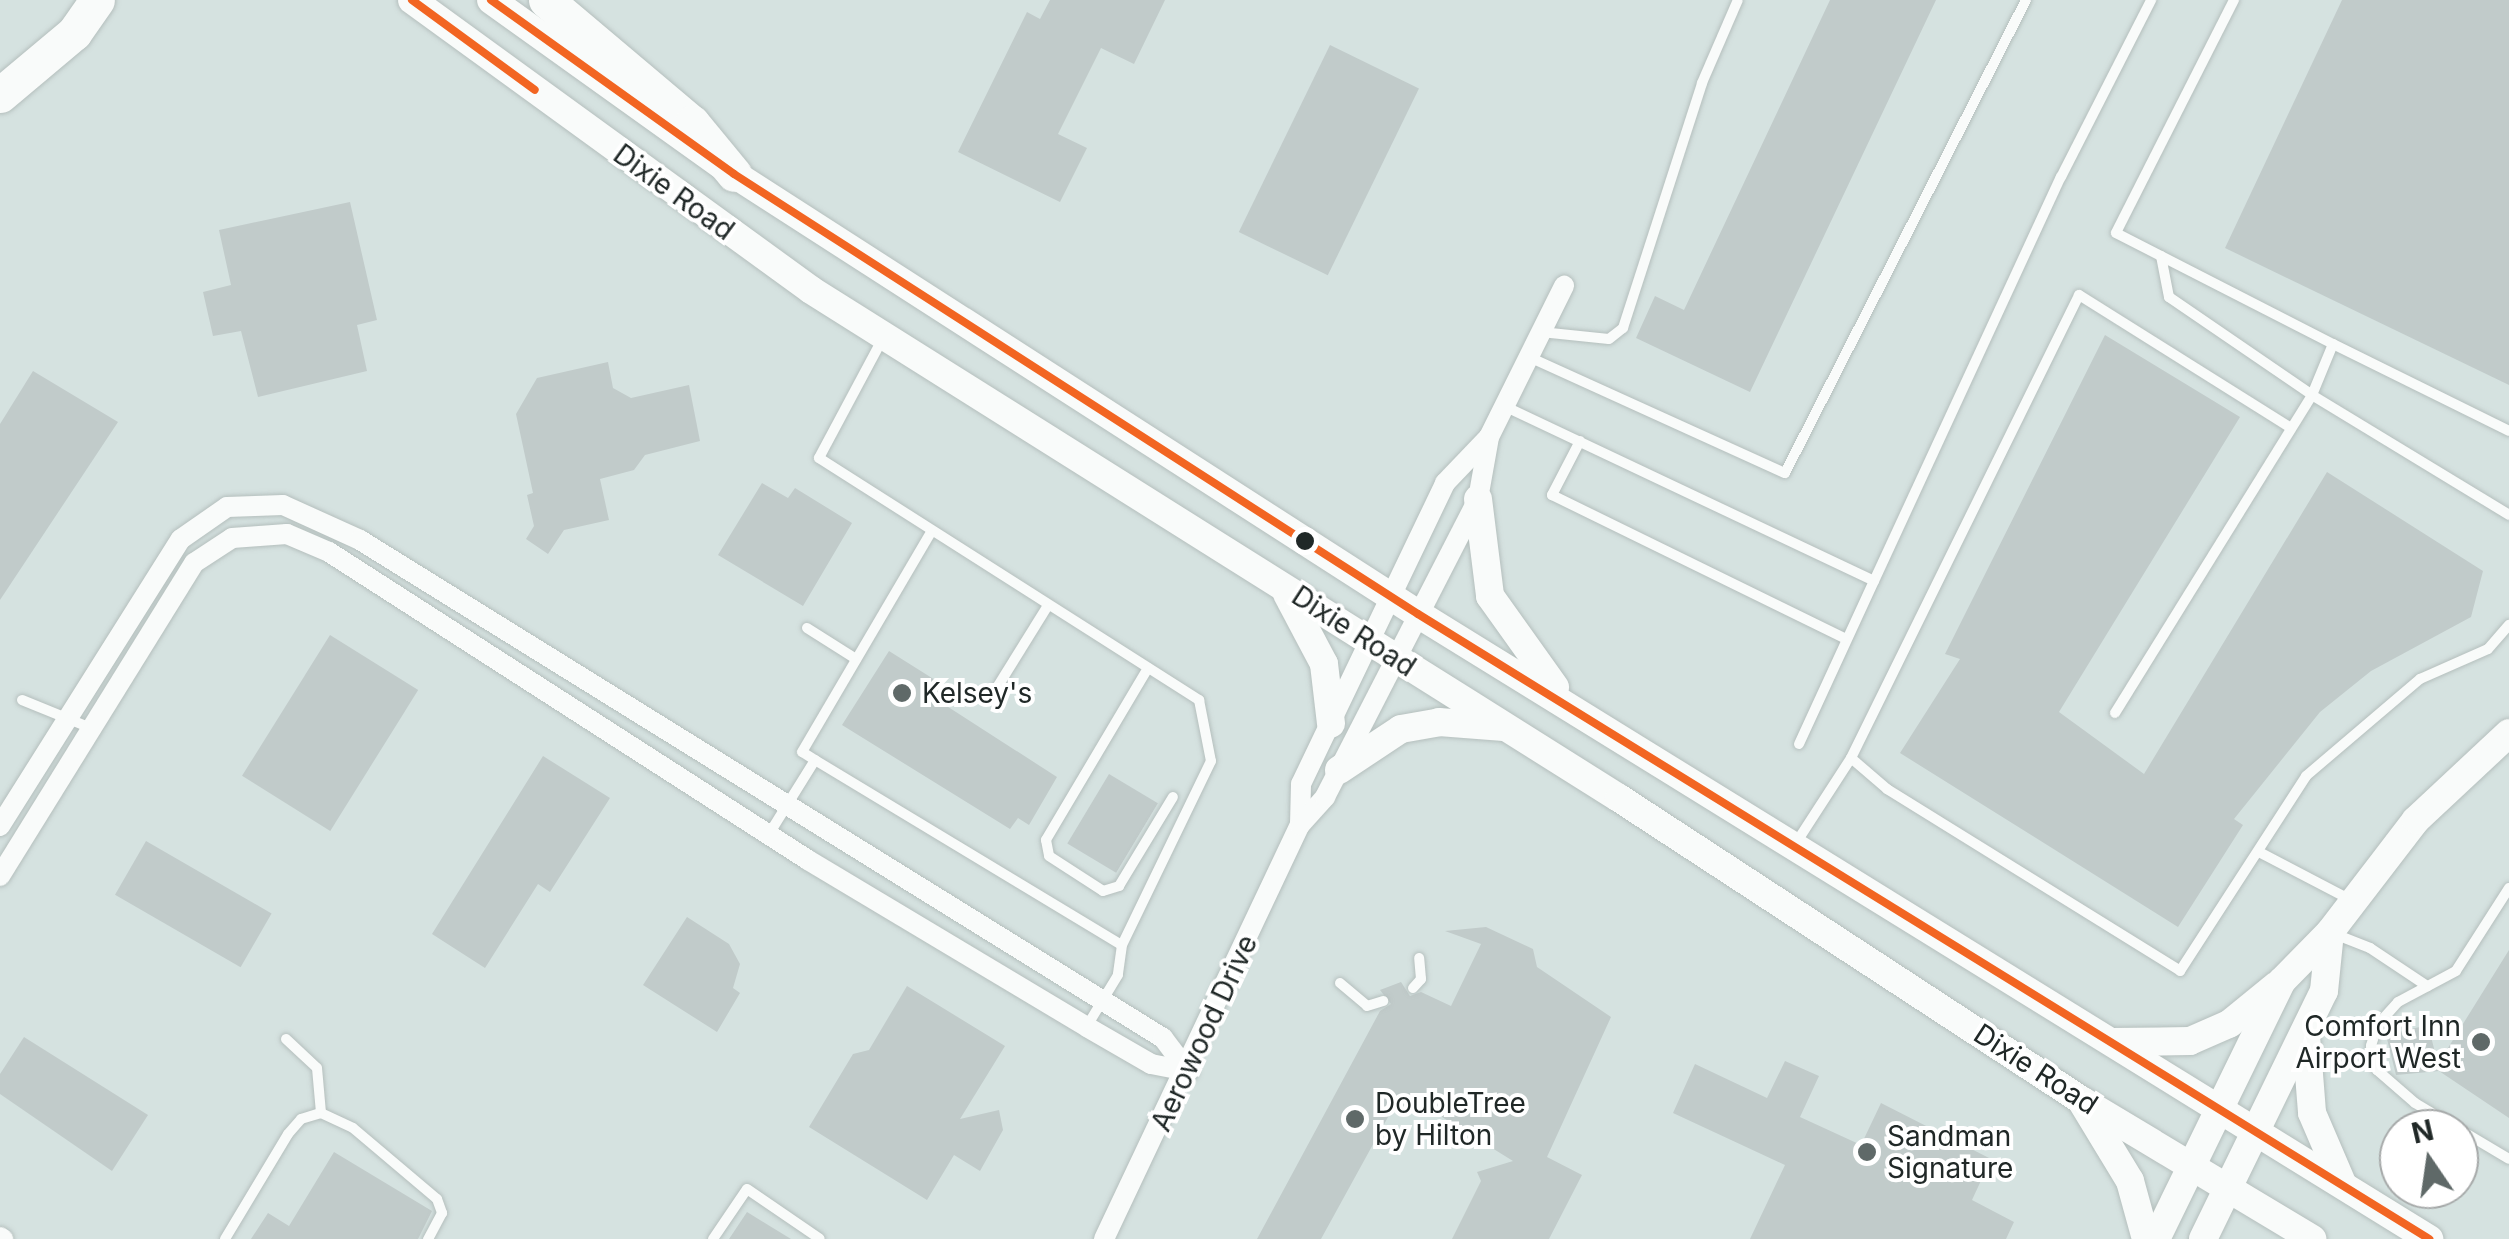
<!DOCTYPE html>
<html>
<head>
<meta charset="utf-8">
<style>
	body { margin:0 }
	#map { position:relative; width:2509px; height:1239px; overflow:hidden; background:#d5e2e0; font-family:Inter,sans-serif }
	div>[style] { position:absolute }
	.building>* { inset:0; background:#c1cbca; transform-origin:0 0 }
	.roads { filter:drop-shadow(0 0 2px #b5bfbd) drop-shadow(0 0 2px #b5bfbd) }
	.lane>* { height:10px; margin:-5px; padding:0 5px; transform-origin:5px; border-radius:5px; background:#f9fbfa }
	.street>* { height:20px; margin:-10px; padding:0 10px; transform-origin:10px; border-radius:10px; background:#f9fbfa }
	.secondary>* { height:28px; margin:-14px; padding:0 14px; transform-origin:14px; border-radius:14px; background:#f9fbfa }
	.highway>* { height:35px; margin:-17.5px; padding:0 17.5px; transform-origin:17.5px; border-radius:17.5px; background:#f9fbfa }
	.bus-1>* { height:8px; margin:-4px; padding:0 4px; transform-origin:4px; border-radius:4px; background:#f26522 }
	.dots>* { width:28px; height:28px; translate:-50% -50%; box-sizing:border-box; border:5px solid #fff; border-radius:50% }
	span { translate:-50% -50%; white-space:nowrap; text-align:center; line-height:1.15; -webkit-text-stroke:8px #fff; paint-order:stroke }
	.street-label { font-size:28px; color:#202827 }
	.poi-label { font-size:28px; color:#202827 }
	.left { translate:0 -50%; text-align:left }
	.right { translate:-100% -50%; text-align:right }
	.north { position:absolute; left:2379px; top:1109px; width:100px; height:100px; box-sizing:border-box; background:#fff; border:2px solid #a6a9a9; border-radius:50%; rotate:347deg; font-size:28px; font-weight:700; line-height:40px; text-align:center; color:#202827 }
	.north::after { content:''; display:block; margin:auto; width:35px; height:45px; background:#5f6968; clip-path:polygon(50% 0,100% 100%,50% 72%,0 100%) }
</style>
</head>
<body>
<div id="map">
	<div class="building">
		<div style="clip-path:polygon(1050px 0,1165px 0,1134px 64px,1101px 48px,1058px 134px,1087px 148px,1060px 202px,958px 152px,1027px 12px,1040px 19px)"></div>
		<div style="clip-path:polygon(1830px 0,1936px 0,1750px 392px,1636px 338px,1655px 296px,1684px 310px)"></div>
		<div style="clip-path:polygon(2342px 0,2509px 0,2509px 385px,2225px 248px)"></div>
		<div style="left:1330px;top:45px;width:99px;height:208px;rotate:26deg"></div>
		<div style="clip-path:polygon(350px 202px,377px 320px,357px 325px,367px 371px,258px 397px,241px 331px,213px 336px,203px 292px,231px 285px,219px 230px)"></div>
		<div style="clip-path:polygon(2105px 335px,2240px 417px,2059px 712px,2144px 774px,2327px 472px,2483px 571px,2471px 617px,2371px 671px,2320px 712px,2234px 819px,2243px 825px,2178px 927px,1900px 753px,1960px 659px,1945px 654px)"></div>
		<div style="clip-path:polygon(608px 362px,613px 388px,631px 398px,689px 385px,700px 441px,645px 455px,634px 470px,600px 479px,609px 520px,564px 530px,548px 554px,526px 539px,534px 526px,527px 495px,533px 493px,516px 414px,537px 378px)"></div>
		<div style="clip-path:polygon(33px 371px,118px 422px,0 600px,0 424px)"></div>
		<div style="clip-path:polygon(762px 483px,788px 498px,795px 488px,852px 523px,803px 606px,718px 555px)"></div>
		<div style="left:330px;top:635px;width:104px;height:166px;rotate:32deg"></div>
		<div style="clip-path:polygon(889px 651px,951px 690px,942px 703px,1057px 777px,1029px 825px,1018px 818px,1010px 829px,842px 725px)"></div>
		<div style="clip-path:polygon(543px 756px,610px 798px,550px 892px,538px 884px,485px 968px,432px 934px)"></div>
		<div style="left:1109px;top:774px;width:57px;height:81px;rotate:31deg"></div>
		<div style="left:146px;top:841px;width:145px;height:62px;rotate:30deg"></div>
		<div style="clip-path:polygon(687px 917px,729px 944px,740px 964px,733px 988px,740px 993px,717px 1032px,643px 985px)"></div>
		<div style="clip-path:polygon(1486px 927px,1533px 949px,1537px 967px,1611px 1017px,1547px 1157px,1582px 1175px,1549px 1239px,1452px 1239px,1481px 1181px,1477px 1172px,1513px 1161px,1442px 1117px,1435px 1102px,1404px 1113px,1393px 1108px,1321px 1239px,1257px 1239px,1380px 1011px,1391px 1004px,1380px 990px,1401px 982px,1410px 996px,1421px 992px,1451px 1006px,1481px 944px,1445px 931px)"></div>
		<div style="clip-path:polygon(2509px 950px,2509px 1118px,2439px 1071px,2396px 1075px,2386px 1035px,2428px 1025px,2438px 1064px)"></div>
		<div style="clip-path:polygon(907px 986px,1005px 1046px,960px 1119px,999px 1110px,1003px 1130px,980px 1171px,954px 1155px,927px 1200px,809px 1127px,853px 1054px,869px 1050px)"></div>
		<div style="clip-path:polygon(24px 1037px,148px 1115px,112px 1171px,0 1094px,0 1074px)"></div>
		<div style="clip-path:polygon(1785px 1061px,1819px 1076px,1800px 1117px,1861px 1145px,1881px 1103px,1991px 1159px,1972px 1200px,2014px 1222px,2006px 1239px,1750px 1239px,1785px 1165px,1673px 1113px,1695px 1064px,1767px 1098px)"></div>
		<div style="clip-path:polygon(334px 1152px,432px 1211px,418px 1239px,251px 1239px,268px 1213px,289px 1226px)"></div>
		<div style="clip-path:polygon(747px 1212px,791px 1239px,729px 1239px)"></div>
	</div>
	<div class="roads">
		<div class="lane">
			<div style="left:2234px;top:0;width:261px;rotate:116.9deg"></div>
			<div style="left:2116px;top:233px;width:244px;rotate:27.1deg"></div>
			<div style="left:2161px;top:256px;width:42px;rotate:79deg"></div>
			<div style="left:2169px;top:297px;width:173px;rotate:34.4deg"></div>
			<div style="left:2312px;top:395px;width:231px;rotate:31.3deg"></div>
			<div style="left:1541px;top:332px;width:68px;rotate:5.9deg"></div>
			<div style="left:1609px;top:339px;width:18px;rotate:-38deg"></div>
			<div style="left:1623px;top:328px;width:257px;rotate:-72.1deg"></div>
			<div style="left:1702px;top:83px;width:90px;rotate:-66.6deg"></div>
			<div style="left:883px;top:338px;width:136px;rotate:118.1deg"></div>
			<div style="left:819px;top:458px;width:451px;rotate:32.5deg"></div>
			<div style="left:1199px;top:700px;width:62px;rotate:78.9deg"></div>
			<div style="left:1211px;top:761px;width:204px;rotate:115.8deg"></div>
			<div style="left:1122px;top:945px;width:30px;rotate:98deg"></div>
			<div style="left:1118px;top:975px;width:60px;rotate:121.3deg"></div>
			<div style="left:1529px;top:357px;width:281px;rotate:24.4deg"></div>
			<div style="left:1785px;top:473px;width:531px;rotate:-63deg"></div>
			<div style="left:1504px;top:406px;width:409px;rotate:25.3deg"></div>
			<div style="left:1874px;top:581px;width:445px;rotate:-65.2deg"></div>
			<div style="left:2061px;top:177px;width:199px;rotate:-63deg"></div>
			<div style="left:1580px;top:441px;width:61px;rotate:117.4deg"></div>
			<div style="left:1552px;top:495px;width:327px;rotate:26.1deg"></div>
			<div style="left:807px;top:628px;width:58px;rotate:32.3deg"></div>
			<div style="left:1148px;top:668px;width:200px;rotate:120.7deg"></div>
			<div style="left:1046px;top:840px;width:16px;rotate:79deg"></div>
			<div style="left:1049px;top:856px;width:64px;rotate:32.9deg"></div>
			<div style="left:1103px;top:891px;width:17px;rotate:-17deg"></div>
			<div style="left:1119px;top:886px;width:104px;rotate:-58.8deg"></div>
			<div style="left:993px;top:694px;width:102px;rotate:-58.2deg"></div>
			<div style="left:22px;top:700px;width:74px;rotate:22.1deg"></div>
			<div style="left:2115px;top:713px;width:374px;rotate:-58.2deg"></div>
			<div style="left:2312px;top:395px;width:55px;rotate:-67.6deg"></div>
			<div style="left:2333px;top:344px;width:196px;rotate:26.3deg"></div>
			<div style="left:1799px;top:744px;width:179px;rotate:-65.3deg"></div>
			<div style="left:1851px;top:758px;width:516px;rotate:-63.78deg"></div>
			<div style="left:2079px;top:295px;width:250px;rotate:32.1deg"></div>
			<div style="left:815px;top:760px;width:358px;rotate:31.1deg"></div>
			<div style="left:769px;top:834px;width:87px;rotate:-58.1deg"></div>
			<div style="left:815px;top:760px;width:15px;rotate:-148deg"></div>
			<div style="left:802px;top:752px;width:253px;rotate:-59.6deg"></div>
			<div style="left:1796px;top:843px;width:101px;rotate:-57.1deg"></div>
			<div style="left:1851px;top:758px;width:48px;rotate:40.7deg"></div>
			<div style="left:1887px;top:789px;width:345px;rotate:31.8deg"></div>
			<div style="left:2180px;top:971px;width:232px;rotate:-57.1deg"></div>
			<div style="left:2306px;top:776px;width:150px;rotate:-40.4deg"></div>
			<div style="left:2420px;top:679px;width:74px;rotate:-23.8deg"></div>
			<div style="left:2488px;top:649px;width:32px;rotate:-49deg"></div>
			<div style="left:2259px;top:852px;width:104px;rotate:27.6deg"></div>
			<div style="left:2509px;top:888px;width:98px;rotate:122.6deg"></div>
			<div style="left:2456px;top:971px;width:66px;rotate:151.9deg"></div>
			<div style="left:2398px;top:1002px;width:30px;rotate:132deg"></div>
			<div style="left:2378px;top:1024px;width:23px;rotate:108deg"></div>
			<div style="left:2371px;top:1046px;width:25px;rotate:76deg"></div>
			<div style="left:2377px;top:1070px;width:50px;rotate:41deg"></div>
			<div style="left:2415px;top:1103px;width:109px;rotate:30.8deg"></div>
			<div style="left:2332px;top:933px;width:41px;rotate:21.5deg"></div>
			<div style="left:2370px;top:948px;width:69px;rotate:33.7deg"></div>
			<div style="left:1340px;top:983px;width:35px;rotate:40deg"></div>
			<div style="left:1367px;top:1006px;width:17px;rotate:-17deg"></div>
			<div style="left:1413px;top:988px;width:12px;rotate:-48deg"></div>
			<div style="left:1421px;top:979px;width:21px;rotate:-95deg"></div>
			<div style="left:286px;top:1039px;width:42px;rotate:43.1deg"></div>
			<div style="left:317px;top:1068px;width:45px;rotate:84.9deg"></div>
			<div style="left:225px;top:1239px;width:122px;rotate:-59deg"></div>
			<div style="left:288px;top:1134px;width:20px;rotate:-49deg"></div>
			<div style="left:301px;top:1119px;width:21px;rotate:-17deg"></div>
			<div style="left:321px;top:1113px;width:35px;rotate:25deg"></div>
			<div style="left:353px;top:1128px;width:110px;rotate:40.2deg"></div>
			<div style="left:437px;top:1199px;width:15px;rotate:70deg"></div>
			<div style="left:442px;top:1213px;width:30px;rotate:118deg"></div>
			<div style="left:713px;top:1239px;width:60px;rotate:-55.8deg"></div>
			<div style="left:747px;top:1189px;width:88px;rotate:34.4deg"></div>
		</div>
		<div class="street">
			<div style="left:1300px;top:825px;width:41px;rotate:-88.6deg"></div>
			<div style="left:1301px;top:784px;width:334px;rotate:-64.4deg"></div>
			<div style="left:1445px;top:483px;width:62px;rotate:-46.3deg"></div>
			<div style="left:0;top:826px;width:339px;rotate:-57.8deg"></div>
			<div style="left:181px;top:539px;width:56px;rotate:-34.8deg"></div>
			<div style="left:227px;top:507px;width:56px;rotate:-2deg"></div>
			<div style="left:283px;top:505px;width:85px;rotate:24.4deg"></div>
			<div style="left:360px;top:540px;width:945px;rotate:31.81deg"></div>
			<div style="left:1163px;top:1038px;width:41px;rotate:52.9deg"></div>
			<div style="left:0;top:876px;width:368px;rotate:-58.2deg"></div>
			<div style="left:194px;top:563px;width:45px;rotate:-33.3deg"></div>
			<div style="left:232px;top:538px;width:55px;rotate:-4.2deg"></div>
			<div style="left:287px;top:534px;width:46px;rotate:23.2deg"></div>
			<div style="left:329px;top:552px;width:569px;rotate:32.74deg"></div>
			<div style="left:808px;top:860px;width:325px;rotate:30.9deg"></div>
			<div style="left:1087px;top:1027px;width:74px;rotate:30deg"></div>
			<div style="left:1151px;top:1064px;width:38px;rotate:11deg"></div>
			<div style="left:0;top:1237px;width:4px;rotate:34deg"></div>
			<div style="left:1104px;top:1239px;width:458px;rotate:-64.7deg"></div>
			<div style="left:1300px;top:825px;width:38px;rotate:-48deg"></div>
			<div style="left:1325px;top:797px;width:335px;rotate:-62.8deg"></div>
			<div style="left:1478px;top:499px;width:63px;rotate:-79.9deg"></div>
			<div style="left:1489px;top:437px;width:169px;rotate:-63.6deg"></div>
		</div>
		<div class="secondary">
			<div style="left:412px;top:0;width:493px;rotate:36deg"></div>
			<div style="left:811px;top:290px;width:954px;rotate:32.16deg"></div>
			<div style="left:1619px;top:798px;width:552px;rotate:33.17deg"></div>
			<div style="left:2081px;top:1100px;width:270px;rotate:31deg"></div>
			<div style="left:491px;top:0;width:299px;rotate:35.6deg"></div>
			<div style="left:734px;top:174px;width:813px;rotate:32.75deg"></div>
			<div style="left:1418px;top:614px;width:1189px;rotate:31.72deg"></div>
			<div style="left:1478px;top:499px;width:98px;rotate:82.9deg"></div>
			<div style="left:1490px;top:596px;width:112px;rotate:54.5deg"></div>
			<div style="left:1287px;top:594px;width:79px;rotate:62.1deg"></div>
			<div style="left:1324px;top:664px;width:60px;rotate:83.3deg"></div>
			<div style="left:1339px;top:770px;width:74px;rotate:-33.5deg"></div>
			<div style="left:1401px;top:729px;width:39px;rotate:-10deg"></div>
			<div style="left:1439px;top:722px;width:65px;rotate:4.4deg"></div>
			<div style="left:2306px;top:1036px;width:77px;rotate:85.5deg"></div>
			<div style="left:2312px;top:1113px;width:76px;rotate:66.8deg"></div>
			<div style="left:2112px;top:1042px;width:78px;rotate:-0.7deg"></div>
			<div style="left:2190px;top:1041px;width:43px;rotate:-23.6deg"></div>
			<div style="left:2229px;top:1024px;width:62px;rotate:-39.1deg"></div>
			<div style="left:2082px;top:1102px;width:92px;rotate:58.7deg"></div>
			<div style="left:2130px;top:1181px;width:60px;rotate:74.6deg"></div>
			<div style="left:2156px;top:1239px;width:287px;rotate:-64deg"></div>
			<div style="left:2282px;top:981px;width:69px;rotate:-45.6deg"></div>
			<div style="left:2330px;top:932px;width:141px;rotate:-52.5deg"></div>
			<div style="left:2416px;top:820px;width:127px;rotate:-43.1deg"></div>
			<div style="left:2203px;top:1239px;width:276px;rotate:-64deg"></div>
			<div style="left:2324px;top:991px;width:59px;rotate:-84.2deg"></div>
		</div>
		<div class="highway">
			<div style="left:546px;top:0;width:191px;rotate:40.1deg"></div>
			<div style="left:692px;top:123px;width:66px;rotate:50.5deg"></div>
			<div style="left:0;top:95px;width:97px;rotate:-40deg"></div>
			<div style="left:74px;top:33px;width:40px;rotate:-55.1deg"></div>
		</div>
	</div>
	<div class="bus-1">
		<div style="left:412px;top:0;width:152px;rotate:36.2deg"></div>
		<div style="left:491px;top:0;width:299px;rotate:35.6deg"></div>
		<div style="left:734px;top:174px;width:813px;rotate:32.75deg"></div>
		<div style="left:1418px;top:614px;width:1189px;rotate:31.72deg"></div>
	</div>
	<div class="dots">
		<div style="left:1305px;top:541px;background:#202827"></div>
		<div style="left:902px;top:693px;background:#5f6968"></div>
		<div style="left:2481px;top:1042px;background:#5f6968"></div>
		<div style="left:1355px;top:1119px;background:#5f6968"></div>
		<div style="left:1867px;top:1152px;background:#5f6968"></div>
	</div>
	<div class="street-label">
		<span style="left:674px;top:192px;rotate:36deg">Dixie Road</span>
		<span style="left:1354px;top:631px;rotate:33deg">Dixie Road</span>
		<span style="left:1204px;top:1033px;rotate:-65deg">Aerowood Drive</span>
		<span style="left:2036px;top:1069px;rotate:33deg">Dixie Road</span>
	</div>
	<div class="poi-label">
		<span class="left" style="left:922px;top:693px">Kelsey's</span>
		<span class="right" style="left:2461px;top:1042px">Comfort Inn<br>Airport West</span>
		<span class="left" style="left:1375px;top:1119px">DoubleTree<br>by Hilton</span>
		<span class="left" style="left:1887px;top:1152px">Sandman<br>Signature</span>
	</div>
	<div class="north">N</div>
</div>
</body>
</html>
